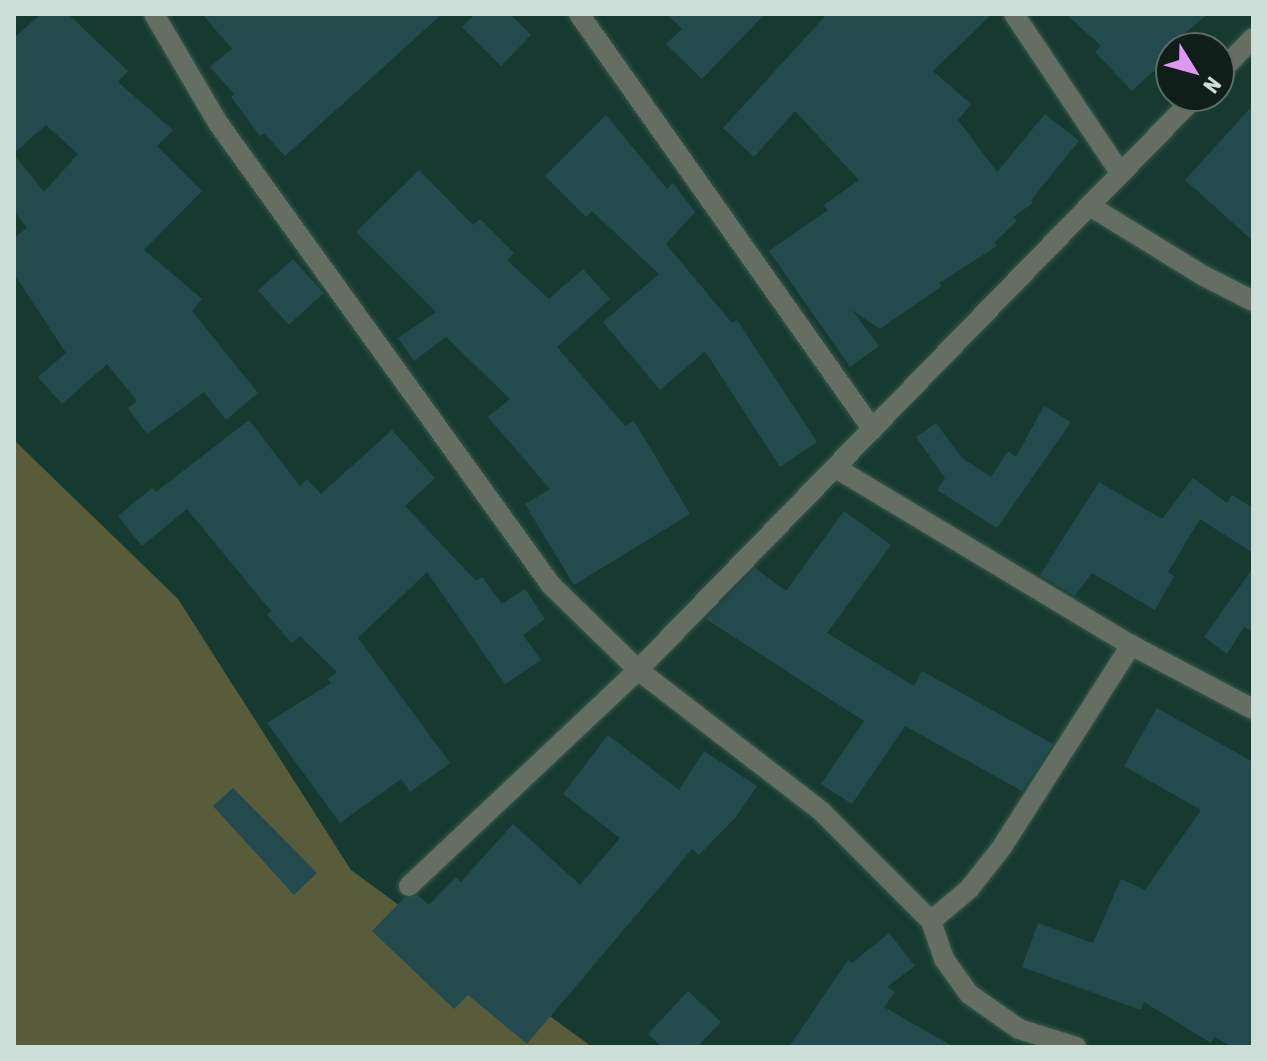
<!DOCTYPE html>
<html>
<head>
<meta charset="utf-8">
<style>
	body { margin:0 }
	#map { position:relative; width:1267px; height:1061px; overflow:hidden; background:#173a30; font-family:"Asap Condensed",sans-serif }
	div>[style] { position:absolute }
	.green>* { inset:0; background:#595c3b }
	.building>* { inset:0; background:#234b4e; transform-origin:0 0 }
	.roads { filter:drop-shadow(0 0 2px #37584e) drop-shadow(0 0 2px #37584e) }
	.minor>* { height:20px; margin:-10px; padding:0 10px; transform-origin:10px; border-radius:10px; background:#646e63 }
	span { translate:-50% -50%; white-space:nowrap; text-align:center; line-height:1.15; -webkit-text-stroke:6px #0f1e19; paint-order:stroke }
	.frame { position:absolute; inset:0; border:16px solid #cbded7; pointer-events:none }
	.north { position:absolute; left:1155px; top:32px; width:80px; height:80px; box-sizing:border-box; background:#0f1e19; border:2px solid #5a6b65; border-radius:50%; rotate:127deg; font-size:22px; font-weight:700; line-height:32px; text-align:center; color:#cbded7 }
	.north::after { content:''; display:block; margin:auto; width:28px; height:36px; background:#de98f2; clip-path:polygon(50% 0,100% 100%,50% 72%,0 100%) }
</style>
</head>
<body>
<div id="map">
	<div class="green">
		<div style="clip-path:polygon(14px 440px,178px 599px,351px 870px,592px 1047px,14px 1047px)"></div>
	</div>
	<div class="building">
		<div style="clip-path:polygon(41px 14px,68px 14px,128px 71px,118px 82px,173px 130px,157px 146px,202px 191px,144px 250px,202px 299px,192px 311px,258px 393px,226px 420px,204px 392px,147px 434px,128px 408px,137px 401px,107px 364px,62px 404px,38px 377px,66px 353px,14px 274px,14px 238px,27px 228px,14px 211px,14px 155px,44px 192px,78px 154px,46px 125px,14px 153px,14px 38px)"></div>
		<div style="clip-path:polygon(202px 14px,442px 14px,285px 156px,264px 133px,260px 136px,231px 97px,234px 94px,210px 67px,232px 49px)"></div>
		<div style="clip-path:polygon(475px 14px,510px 14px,531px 35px,501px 66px,462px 27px)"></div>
		<div style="clip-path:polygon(667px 14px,765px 14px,702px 79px,666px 44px,682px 29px)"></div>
		<div style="clip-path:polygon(827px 14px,992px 14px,933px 71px,971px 104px,958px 120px,997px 172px,1045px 114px,1079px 141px,1031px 200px,1033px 203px,1013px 217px,1017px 221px,994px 243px,997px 246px,939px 283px,942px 286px,880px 329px,852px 310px,879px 346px,850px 367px,769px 251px,828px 210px,824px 205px,859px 180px,795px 111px,754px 157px,723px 128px)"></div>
		<div style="clip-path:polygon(1066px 14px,1208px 14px,1164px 50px,1170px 56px,1132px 91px,1095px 52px,1101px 46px)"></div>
		<div style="clip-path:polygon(1253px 105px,1253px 241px,1185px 180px)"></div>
		<div style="clip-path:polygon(606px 115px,667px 189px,673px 183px,695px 212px,666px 244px,732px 323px,737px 320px,817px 442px,780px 467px,705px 351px,660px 390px,603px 322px,659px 274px,592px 211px,586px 217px,545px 176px)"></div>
		<div style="clip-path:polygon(419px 170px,473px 225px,480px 219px,514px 253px,507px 260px,549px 299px,583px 269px,610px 299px,557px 347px,625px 426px,634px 421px,690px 514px,574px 585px,525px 504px,550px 489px,488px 417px,510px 399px,446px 337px,414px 361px,398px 338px,436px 312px,356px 232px)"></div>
		<div style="left:293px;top:259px;width:46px;height:47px;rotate:48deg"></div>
		<div style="clip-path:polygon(1044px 406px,1071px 422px,997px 528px,937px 490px,945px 478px,916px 437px,936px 423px,962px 458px,991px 477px,1008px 451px,1016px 457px)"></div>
		<div style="clip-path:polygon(249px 420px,300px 486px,307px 479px,321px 494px,392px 430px,435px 478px,405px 506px,476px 581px,482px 577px,502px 604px,525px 589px,545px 619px,523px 635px,541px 660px,505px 684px,427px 572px,358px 638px,450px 763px,410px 792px,401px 779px,340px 823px,267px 723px,331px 683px,328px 679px,337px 672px,300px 636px,292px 643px,267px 615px,271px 611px,187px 509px,142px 546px,118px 516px,152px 488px,156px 492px)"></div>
		<div style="clip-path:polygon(1193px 478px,1227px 503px,1232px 495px,1253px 508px,1253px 553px,1200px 519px,1168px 572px,1174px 576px,1155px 610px,1092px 573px,1075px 596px,1040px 575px,1099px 482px,1162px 519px)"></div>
		<div style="clip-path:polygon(844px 511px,891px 545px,827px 633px,914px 686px,922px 671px,1053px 744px,1022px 791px,905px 726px,852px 804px,821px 784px,864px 721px,706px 619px,755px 568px,786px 591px)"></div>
		<div style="clip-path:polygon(1253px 568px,1253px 632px,1244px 627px,1227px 654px,1204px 637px)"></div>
		<div style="clip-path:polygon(1157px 708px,1253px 762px,1253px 1047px,1233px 1047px,1214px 1037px,1211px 1043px,1144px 1002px,1141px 1010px,1022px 967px,1038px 923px,1093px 943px,1121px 879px,1145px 890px,1201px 810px,1124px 766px)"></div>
		<div style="clip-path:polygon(608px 735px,679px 790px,704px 751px,757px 786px,736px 817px,699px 855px,692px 849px,527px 1044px,468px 995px,454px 1009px,372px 931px,404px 898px,418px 895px,429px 905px,456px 877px,461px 882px,513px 824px,580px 885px,620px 838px,563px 794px)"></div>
		<div style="clip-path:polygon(233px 788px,317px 873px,294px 895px,213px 806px)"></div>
		<div style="clip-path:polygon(889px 933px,915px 966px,887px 987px,895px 992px,884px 1007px,954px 1047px,789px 1047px,848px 960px,852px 963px)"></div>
		<div style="clip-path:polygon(688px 991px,721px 1022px,697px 1047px,662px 1047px,648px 1034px)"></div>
	</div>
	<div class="roads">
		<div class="minor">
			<div style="left:154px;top:14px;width:126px;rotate:59.6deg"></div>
			<div style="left:218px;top:123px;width:570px;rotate:54.22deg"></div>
			<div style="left:551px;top:585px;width:122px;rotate:44.3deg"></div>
			<div style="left:638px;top:670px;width:231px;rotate:37.6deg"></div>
			<div style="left:821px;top:811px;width:156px;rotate:45deg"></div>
			<div style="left:931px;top:921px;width:40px;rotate:71.1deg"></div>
			<div style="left:944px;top:959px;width:43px;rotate:54.5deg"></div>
			<div style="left:969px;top:994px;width:61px;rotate:35deg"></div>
			<div style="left:1019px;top:1029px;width:60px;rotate:17.5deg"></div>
			<div style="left:579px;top:14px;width:509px;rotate:54.75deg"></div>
			<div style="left:1014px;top:14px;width:192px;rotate:56.2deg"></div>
			<div style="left:1219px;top:73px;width:49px;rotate:-45.8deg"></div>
			<div style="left:1090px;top:206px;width:134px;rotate:31.6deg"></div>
			<div style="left:1204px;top:276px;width:55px;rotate:27deg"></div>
			<div style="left:836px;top:468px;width:344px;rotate:31deg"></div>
			<div style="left:1131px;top:645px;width:138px;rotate:27.7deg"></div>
			<div style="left:409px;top:886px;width:315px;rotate:-43.3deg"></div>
			<div style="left:638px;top:670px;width:801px;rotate:-45.81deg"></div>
			<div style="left:931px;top:921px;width:50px;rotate:-40.1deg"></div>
			<div style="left:969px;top:889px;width:53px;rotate:-51.8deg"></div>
			<div style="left:1002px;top:847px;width:240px;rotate:-57.4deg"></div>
		</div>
	</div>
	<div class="frame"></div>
	<div class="north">N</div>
</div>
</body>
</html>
